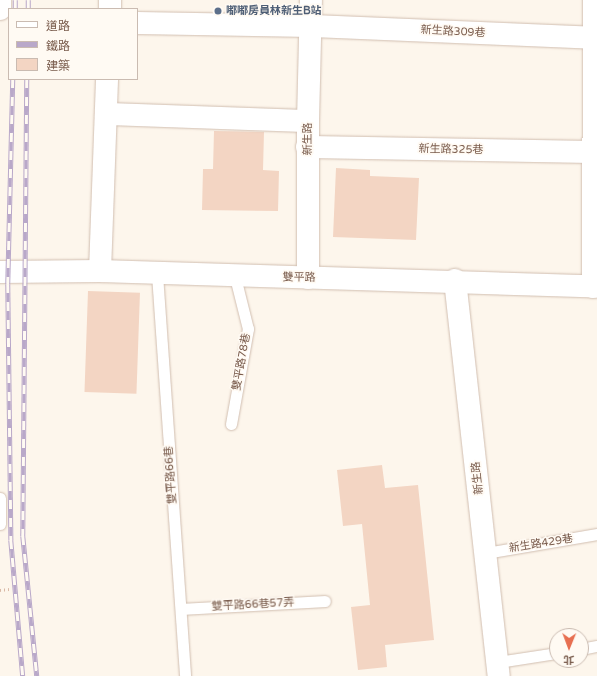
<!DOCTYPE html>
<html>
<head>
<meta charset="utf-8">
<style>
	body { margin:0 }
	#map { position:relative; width:597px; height:676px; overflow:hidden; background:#fdf6ec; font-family:"Varela Round","Noto Sans TC",sans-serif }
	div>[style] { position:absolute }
	.building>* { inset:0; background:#f3d5c3; transform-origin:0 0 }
	.path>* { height:2.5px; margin-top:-1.25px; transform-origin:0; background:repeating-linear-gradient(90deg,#d9b8a5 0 1px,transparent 0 4px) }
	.roads { filter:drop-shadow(0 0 1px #d1beb0) drop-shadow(0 0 1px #d1beb0) }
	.service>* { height:11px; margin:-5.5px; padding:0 5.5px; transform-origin:5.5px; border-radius:5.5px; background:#fff }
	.minor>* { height:22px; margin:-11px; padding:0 11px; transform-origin:11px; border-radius:11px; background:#fff }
	.rail>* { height:4.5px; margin-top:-2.25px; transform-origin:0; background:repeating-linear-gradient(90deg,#fffaf3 0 9px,#b9a8c9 0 18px); box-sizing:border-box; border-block:1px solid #b9a8c9 }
	.dots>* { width:11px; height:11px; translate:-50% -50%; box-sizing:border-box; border:2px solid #fffaf3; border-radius:50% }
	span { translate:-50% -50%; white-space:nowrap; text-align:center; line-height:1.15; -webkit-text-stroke:3px #fffaf3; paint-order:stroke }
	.service-label { font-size:11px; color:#4e5e75; font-weight:700 }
	.left { translate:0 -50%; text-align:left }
	.street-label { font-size:11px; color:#7a5c4d }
	.legend { position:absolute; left:8px; top:8px; width:130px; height:72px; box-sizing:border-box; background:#fffaf3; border:1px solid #cabbb1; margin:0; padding:5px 7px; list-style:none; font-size:12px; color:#7a5c4d }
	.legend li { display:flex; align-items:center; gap:8px; height:20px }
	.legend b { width:20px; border:1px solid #cabbb1 }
	.north { position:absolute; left:549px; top:628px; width:40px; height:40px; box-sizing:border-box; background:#fffaf3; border:1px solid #cabbb1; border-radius:50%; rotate:181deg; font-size:11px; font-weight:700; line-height:16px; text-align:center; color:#7a5c4d }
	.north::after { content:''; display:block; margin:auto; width:14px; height:18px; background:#e76f51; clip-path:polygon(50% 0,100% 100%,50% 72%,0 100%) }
</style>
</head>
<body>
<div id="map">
	<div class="building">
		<div style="clip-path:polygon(214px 131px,264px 132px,263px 170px,279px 171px,278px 211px,202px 210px,203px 169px,213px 169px)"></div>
		<div style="clip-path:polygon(336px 168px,370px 170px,370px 176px,419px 178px,416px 240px,333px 237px)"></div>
		<div style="left:88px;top:291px;width:52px;height:101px;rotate:2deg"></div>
		<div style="clip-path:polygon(382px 465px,385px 488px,418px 485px,434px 640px,385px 645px,387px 667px,358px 670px,351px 607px,370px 605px,362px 524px,343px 526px,337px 470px)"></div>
	</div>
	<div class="path">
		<div style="left:0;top:590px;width:9px;rotate:-6deg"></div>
	</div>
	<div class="roads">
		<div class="service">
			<div style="left:157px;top:274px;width:403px;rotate:86deg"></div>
			<div style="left:231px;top:424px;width:97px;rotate:-79.9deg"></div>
			<div style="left:248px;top:329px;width:54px;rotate:-104deg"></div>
			<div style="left:0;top:498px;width:26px;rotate:90deg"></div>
			<div style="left:486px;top:553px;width:113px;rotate:-9.7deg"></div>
			<div style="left:181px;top:609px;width:144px;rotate:-3.2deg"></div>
			<div style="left:581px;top:649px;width:16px;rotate:-11deg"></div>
			<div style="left:498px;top:662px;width:60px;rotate:-8.7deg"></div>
		</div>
		<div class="minor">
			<div style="left:0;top:9px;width:9px;rotate:-90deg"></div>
			<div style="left:110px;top:9px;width:9px;rotate:-90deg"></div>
			<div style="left:137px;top:23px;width:175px;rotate:1deg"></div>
			<div style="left:312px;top:26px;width:282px;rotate:2.4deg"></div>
			<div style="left:106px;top:114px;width:202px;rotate:2deg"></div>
			<div style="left:307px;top:147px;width:287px;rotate:1deg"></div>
			<div style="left:100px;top:271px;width:192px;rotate:-87.9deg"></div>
			<div style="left:0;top:272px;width:100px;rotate:-0.6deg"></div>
			<div style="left:100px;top:271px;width:497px;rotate:1.8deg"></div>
			<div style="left:308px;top:278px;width:157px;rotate:-90deg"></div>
			<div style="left:308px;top:121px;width:121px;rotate:-88.6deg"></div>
			<div style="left:455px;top:280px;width:398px;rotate:83.7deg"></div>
			<div style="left:593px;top:287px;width:287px;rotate:-89.8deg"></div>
		</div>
	</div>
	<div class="rail">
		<div style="left:15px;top:9px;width:9px;rotate:-90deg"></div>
		<div style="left:28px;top:9px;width:9px;rotate:-90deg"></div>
		<div style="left:13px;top:79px;width:205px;rotate:91.4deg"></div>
		<div style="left:8px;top:284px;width:256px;rotate:89.3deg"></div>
		<div style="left:11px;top:540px;width:137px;rotate:85deg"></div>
		<div style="left:27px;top:79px;width:457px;rotate:90.5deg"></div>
		<div style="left:23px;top:536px;width:141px;rotate:84.3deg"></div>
	</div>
	<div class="dots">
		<div style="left:218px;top:11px;background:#5c6f8a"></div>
	</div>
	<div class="service-label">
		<span class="left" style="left:226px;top:11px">嘟嘟房員林新生B站</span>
	</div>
	<div class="street-label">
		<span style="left:453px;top:32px;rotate:3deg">新生路309巷</span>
		<span style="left:308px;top:139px;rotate:-90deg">新生路</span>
		<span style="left:451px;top:150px;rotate:1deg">新生路325巷</span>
		<span style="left:299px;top:278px;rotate:1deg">雙平路</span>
		<span style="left:242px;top:362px;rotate:-80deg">雙平路78巷</span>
		<span style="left:171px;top:475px;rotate:-94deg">雙平路66巷</span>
		<span style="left:478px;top:478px;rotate:-96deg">新生路</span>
		<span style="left:541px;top:544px;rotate:-9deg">新生路429巷</span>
		<span style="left:253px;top:605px;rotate:-3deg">雙平路66巷57弄</span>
	</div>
	<ul class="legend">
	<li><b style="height:5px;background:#fff"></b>道路</li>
	<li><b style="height:5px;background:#b9a8c9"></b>鐵路</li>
	<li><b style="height:11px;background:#f3d5c3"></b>建築</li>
	</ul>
	<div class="north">北</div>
</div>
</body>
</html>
